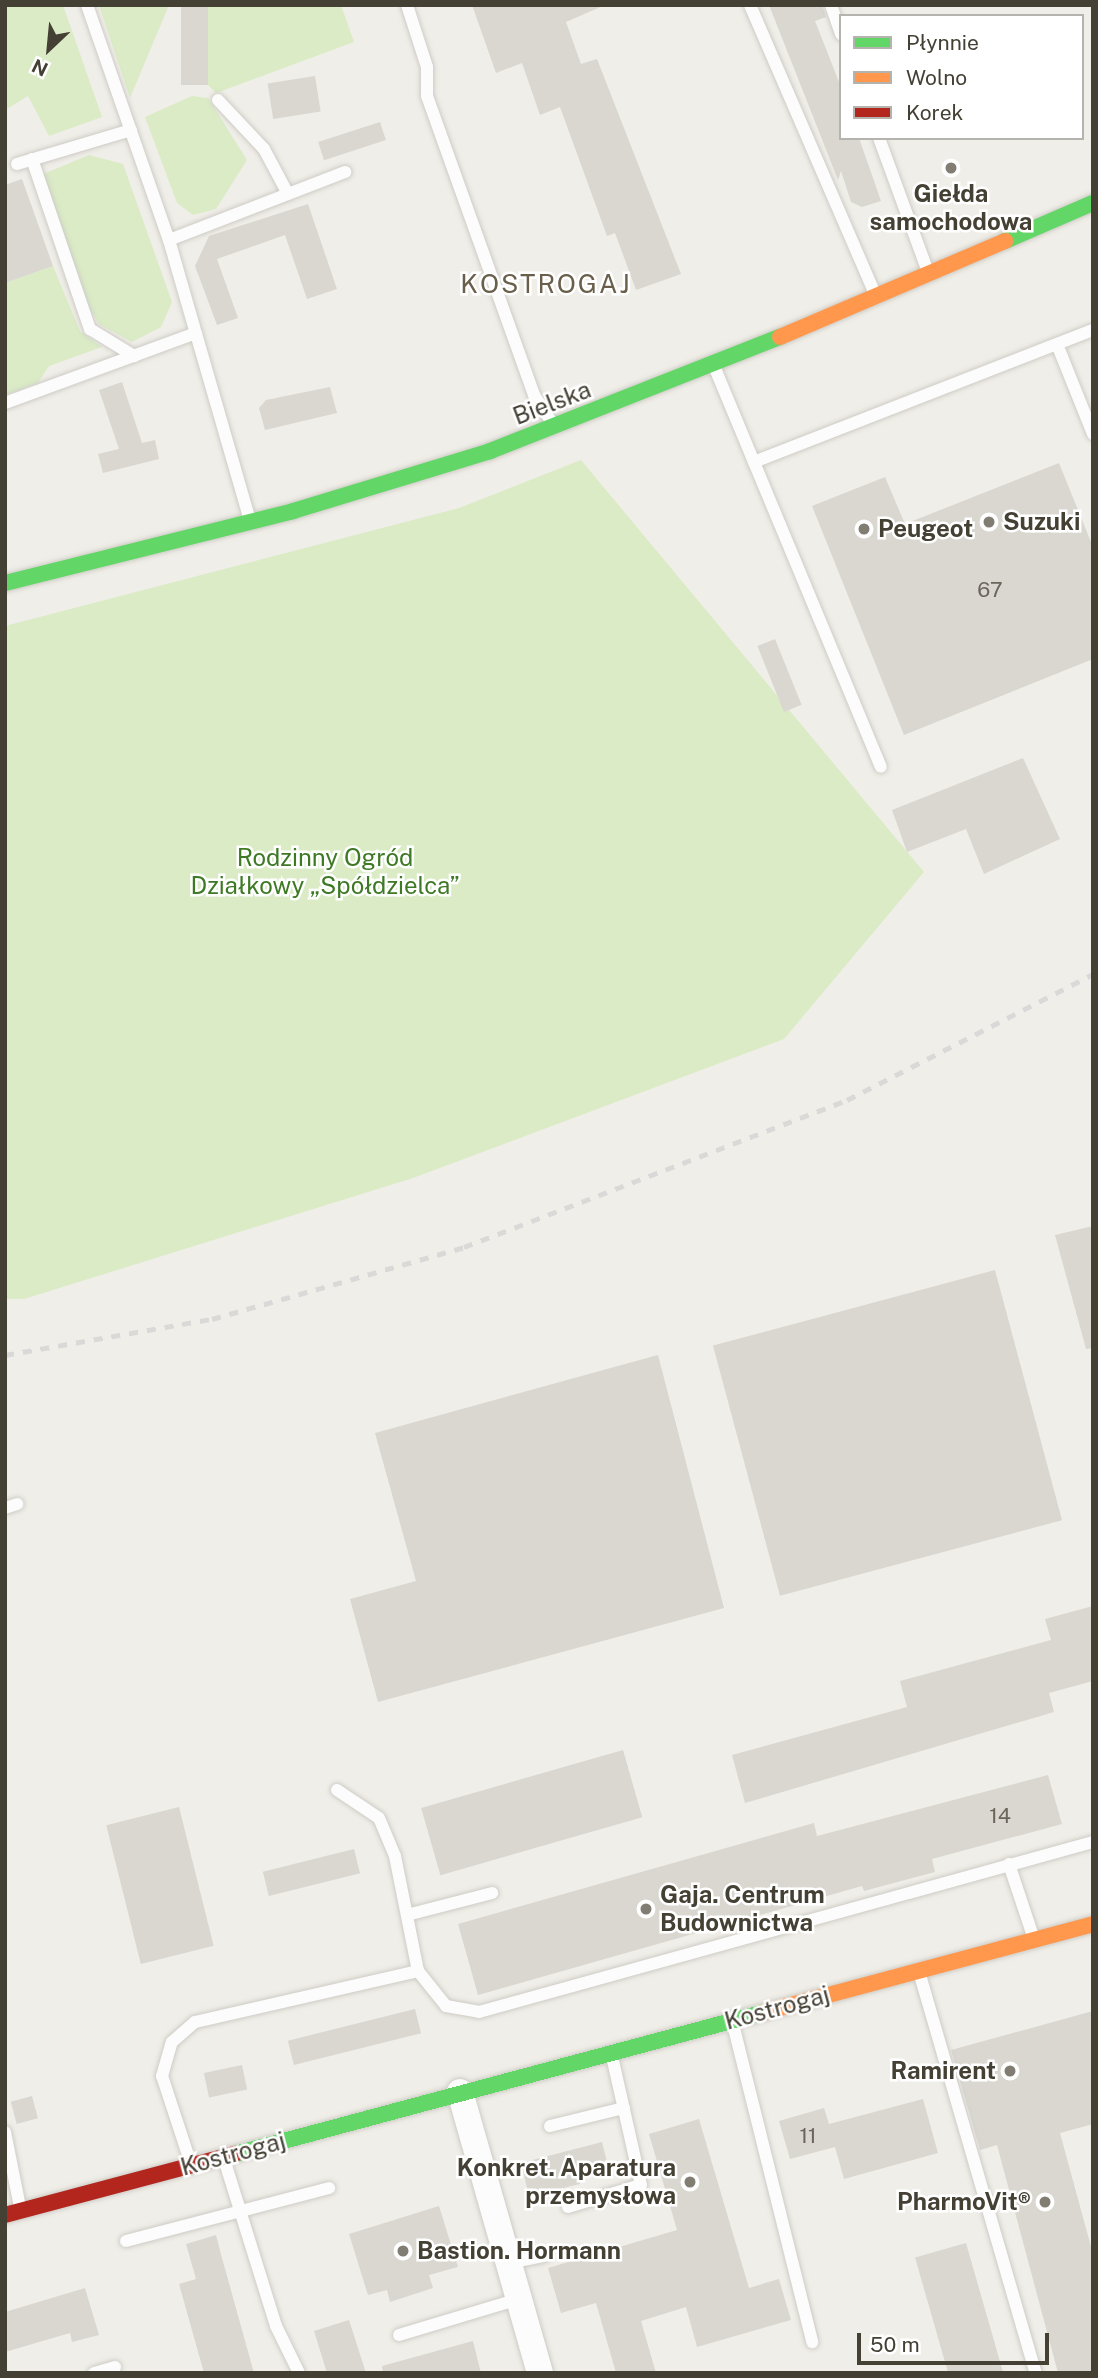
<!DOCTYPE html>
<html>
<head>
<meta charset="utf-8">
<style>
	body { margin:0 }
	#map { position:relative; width:1098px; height:2378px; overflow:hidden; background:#f0eee8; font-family:"Public Sans",sans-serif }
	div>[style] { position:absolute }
	.green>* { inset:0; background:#daebc6 }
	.building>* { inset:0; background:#d9d7d0; transform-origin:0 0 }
	.roads { filter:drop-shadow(0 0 2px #ceccc6) drop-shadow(0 0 2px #ceccc6) }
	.lane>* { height:12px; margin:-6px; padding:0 6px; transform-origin:6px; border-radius:6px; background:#fdfcfc }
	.street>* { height:26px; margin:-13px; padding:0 13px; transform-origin:13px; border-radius:13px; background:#fdfcfc }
	.fast>* { height:16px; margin:-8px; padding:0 8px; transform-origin:8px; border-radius:8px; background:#63d668 }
	.slow>* { height:16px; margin:-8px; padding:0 8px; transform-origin:8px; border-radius:8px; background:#ff974d }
	.jam>* { height:16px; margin:-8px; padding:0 8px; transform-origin:8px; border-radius:8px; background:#b3261e }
	.rail>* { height:5px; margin-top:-2.5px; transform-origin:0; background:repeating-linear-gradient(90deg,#d9d9d8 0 9px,transparent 0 18px) }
	.dots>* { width:19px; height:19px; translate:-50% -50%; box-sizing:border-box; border:4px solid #fff; border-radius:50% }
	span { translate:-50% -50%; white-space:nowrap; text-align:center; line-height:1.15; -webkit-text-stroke:5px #fff; paint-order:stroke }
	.number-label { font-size:21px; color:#6b665c }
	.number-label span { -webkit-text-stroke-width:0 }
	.poi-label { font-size:24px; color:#454034; font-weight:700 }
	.left { translate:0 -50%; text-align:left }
	.right { translate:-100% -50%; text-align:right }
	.street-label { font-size:24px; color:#454034 }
	.park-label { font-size:24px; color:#3e7925 }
	.neighbourhood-label { font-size:26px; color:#695f4b; letter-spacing:2px }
	.frame { position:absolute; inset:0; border:7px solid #454034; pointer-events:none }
	.legend { position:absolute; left:839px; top:14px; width:245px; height:126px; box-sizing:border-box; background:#fff; border:2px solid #b5b3ae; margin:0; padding:9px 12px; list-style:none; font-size:21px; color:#454034 }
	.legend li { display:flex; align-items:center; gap:14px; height:35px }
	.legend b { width:35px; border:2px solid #b5b3ae }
	.north { position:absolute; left:14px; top:14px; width:70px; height:70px; -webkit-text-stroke:5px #fff; paint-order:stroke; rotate:206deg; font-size:19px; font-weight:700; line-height:28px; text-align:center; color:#454034 }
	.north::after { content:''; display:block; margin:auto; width:24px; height:32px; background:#454034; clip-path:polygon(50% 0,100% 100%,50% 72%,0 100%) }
	.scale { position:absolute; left:857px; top:2333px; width:192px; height:32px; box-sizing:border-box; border:4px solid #454034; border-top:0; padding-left:9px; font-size:21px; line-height:24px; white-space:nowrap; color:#454034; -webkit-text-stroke:5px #fff; paint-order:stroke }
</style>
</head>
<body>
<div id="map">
	<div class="green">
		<div style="clip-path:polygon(5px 5px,63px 5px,102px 117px,49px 136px,28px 96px,5px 110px)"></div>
		<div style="clip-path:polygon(99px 5px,169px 5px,130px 98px)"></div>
		<div style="clip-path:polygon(208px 5px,341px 5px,354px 42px,216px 93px,186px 63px)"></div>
		<div style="clip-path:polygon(192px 96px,208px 98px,247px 160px,216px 209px,193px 215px,177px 203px,145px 117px)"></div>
		<div style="clip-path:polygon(89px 155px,123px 164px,172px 302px,161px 327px,132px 342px,99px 324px,88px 305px,43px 174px)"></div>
		<div style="clip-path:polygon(53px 266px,80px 331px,102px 347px,49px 366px,38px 383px,5px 395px,5px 283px)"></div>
		<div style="clip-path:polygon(581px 460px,924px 872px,784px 1039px,413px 1178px,24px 1299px,5px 1299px,5px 626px,459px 508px)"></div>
	</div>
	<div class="building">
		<div style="left:181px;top:5px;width:27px;height:80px"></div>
		<div style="clip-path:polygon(472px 5px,605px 5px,566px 22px,581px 64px,597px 59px,681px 274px,636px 290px,615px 233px,607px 236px,560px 107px,540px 115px,522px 63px,496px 73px)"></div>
		<div style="clip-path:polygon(769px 5px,822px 5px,826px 17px,815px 21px,841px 87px,841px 138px,859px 138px,881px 201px,862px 207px,851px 202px,841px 171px,838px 180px)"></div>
		<div style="left:315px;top:76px;width:36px;height:48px;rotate:81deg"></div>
		<div style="left:380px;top:122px;width:19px;height:65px;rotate:72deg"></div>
		<div style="clip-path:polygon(22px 179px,53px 266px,5px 283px,5px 185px)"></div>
		<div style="clip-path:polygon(308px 204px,337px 289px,307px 299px,285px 235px,217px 259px,238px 318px,217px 325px,195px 266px,209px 236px)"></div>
		<div style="clip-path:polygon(122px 382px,142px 443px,155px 440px,159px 459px,103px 473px,98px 454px,119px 449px,99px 390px)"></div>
		<div style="clip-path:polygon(330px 387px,337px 413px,265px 430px,259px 408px,266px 400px)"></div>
		<div style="clip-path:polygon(1059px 463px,1093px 547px,1093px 659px,904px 735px,812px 506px,885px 477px,905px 524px)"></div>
		<div style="left:775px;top:639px;width:71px;height:19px;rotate:68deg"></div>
		<div style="clip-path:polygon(1023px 758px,1060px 839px,984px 874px,966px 829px,907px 852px,892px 810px)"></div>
		<div style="clip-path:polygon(1093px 1226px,1093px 1348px,1086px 1349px,1055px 1235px)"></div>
		<div style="left:995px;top:1270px;width:259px;height:292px;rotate:75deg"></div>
		<div style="clip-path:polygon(658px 1355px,724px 1608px,378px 1702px,350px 1599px,416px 1581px,375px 1433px)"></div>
		<div style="clip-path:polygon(1093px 1606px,1093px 1681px,1049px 1693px,1054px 1712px,745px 1803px,732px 1755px,907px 1707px,900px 1681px,1051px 1640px,1045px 1619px)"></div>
		<div style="left:623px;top:1750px;width:70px;height:210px;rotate:74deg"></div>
		<div style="clip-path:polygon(1048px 1775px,1062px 1824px,932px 1859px,935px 1872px,864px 1891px,862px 1886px,478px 1995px,458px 1924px,814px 1823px,817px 1836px)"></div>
		<div style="left:179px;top:1807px;width:143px;height:75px;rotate:76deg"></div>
		<div style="left:354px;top:1849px;width:25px;height:94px;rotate:76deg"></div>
		<div style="left:415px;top:2009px;width:25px;height:131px;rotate:76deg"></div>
		<div style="clip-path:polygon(1093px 2011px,1093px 2124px,1060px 2133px,1093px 2254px,1093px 2373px,1058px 2373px,997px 2145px,980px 2150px,951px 2050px)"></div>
		<div style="left:242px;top:2065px;width:25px;height:39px;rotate:78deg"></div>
		<div style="left:32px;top:2096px;width:23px;height:22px;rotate:75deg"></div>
		<div style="clip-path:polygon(923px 2099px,938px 2153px,844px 2179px,835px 2147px,790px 2159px,779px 2121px,824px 2108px,829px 2124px)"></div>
		<div style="clip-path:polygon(699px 2119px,749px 2288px,779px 2279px,791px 2320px,697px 2347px,686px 2307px,641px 2321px,656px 2373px,616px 2373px,596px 2303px,561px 2313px,548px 2268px,677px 2230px,649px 2134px)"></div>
		<div style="clip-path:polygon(602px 2142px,608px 2166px,578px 2173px,580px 2184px,529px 2196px,521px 2163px)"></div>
		<div style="clip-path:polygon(439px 2206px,458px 2267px,429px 2275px,433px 2288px,390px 2302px,387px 2290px,368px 2295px,349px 2234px)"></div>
		<div style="clip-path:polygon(216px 2235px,222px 2258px,254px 2373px,204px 2373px,179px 2284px,196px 2279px,186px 2244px)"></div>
		<div style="left:966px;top:2243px;width:135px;height:53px;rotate:74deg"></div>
		<div style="clip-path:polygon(85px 2288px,99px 2335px,72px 2342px,70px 2333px,5px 2352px,5px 2312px)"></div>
		<div style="clip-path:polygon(349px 2320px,366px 2373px,327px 2373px,314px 2331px)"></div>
		<div style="clip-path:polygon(473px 2341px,481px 2373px,383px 2373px,382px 2366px)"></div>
	</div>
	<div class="roads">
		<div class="lane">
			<div style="left:87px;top:5px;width:249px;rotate:70.8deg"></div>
			<div style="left:169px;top:240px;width:289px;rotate:73.9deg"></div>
			<div style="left:407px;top:5px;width:65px;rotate:72.1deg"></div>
			<div style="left:427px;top:67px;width:29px;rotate:90deg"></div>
			<div style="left:427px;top:96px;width:318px;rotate:70.3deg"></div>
			<div style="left:534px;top:395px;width:35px;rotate:57deg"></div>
			<div style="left:750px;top:5px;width:315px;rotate:66.6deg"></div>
			<div style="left:831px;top:5px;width:31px;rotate:71deg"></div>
			<div style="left:218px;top:100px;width:67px;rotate:46.8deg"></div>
			<div style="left:264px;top:149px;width:51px;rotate:61.9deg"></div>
			<div style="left:879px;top:138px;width:140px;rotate:69.9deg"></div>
			<div style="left:32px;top:159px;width:180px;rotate:71.2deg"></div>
			<div style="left:90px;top:329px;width:52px;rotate:31.5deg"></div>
			<div style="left:17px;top:164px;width:119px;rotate:-16.6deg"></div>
			<div style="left:169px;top:240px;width:189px;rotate:-21.1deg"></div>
			<div style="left:1057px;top:344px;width:97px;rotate:68.2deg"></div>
			<div style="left:714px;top:366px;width:434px;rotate:67.4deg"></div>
			<div style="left:5px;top:403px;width:203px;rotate:-20.1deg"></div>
			<div style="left:754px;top:462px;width:364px;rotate:-21.3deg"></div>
			<div style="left:5px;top:1508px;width:13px;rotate:-18deg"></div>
			<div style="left:337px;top:1790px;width:50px;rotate:33.7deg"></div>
			<div style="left:379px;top:1818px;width:41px;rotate:67.2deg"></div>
			<div style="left:395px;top:1856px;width:117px;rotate:78.7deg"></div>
			<div style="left:418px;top:1971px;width:45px;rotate:51.3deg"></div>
			<div style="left:446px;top:2006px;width:34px;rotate:10deg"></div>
			<div style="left:479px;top:2012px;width:637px;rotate:-15.48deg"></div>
			<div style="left:1009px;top:1864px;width:76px;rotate:71.6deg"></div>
			<div style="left:407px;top:1915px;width:88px;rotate:-14.5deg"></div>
			<div style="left:920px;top:1975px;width:415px;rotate:73.8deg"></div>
			<div style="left:733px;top:2024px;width:328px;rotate:76deg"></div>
			<div style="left:550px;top:2126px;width:76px;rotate:-13.7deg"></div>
			<div style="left:5px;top:2132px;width:76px;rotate:78.7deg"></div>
			<div style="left:224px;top:2159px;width:175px;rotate:72.7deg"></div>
			<div style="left:276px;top:2326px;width:52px;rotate:63.9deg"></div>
			<div style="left:190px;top:2161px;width:89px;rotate:-108.2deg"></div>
			<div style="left:162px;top:2076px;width:35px;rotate:-74deg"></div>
			<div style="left:172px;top:2042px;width:30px;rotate:-41deg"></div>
			<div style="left:195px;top:2022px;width:229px;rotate:-12.9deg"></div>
			<div style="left:568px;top:2207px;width:76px;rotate:-16.8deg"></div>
			<div style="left:641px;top:2185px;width:132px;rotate:-102.7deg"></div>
			<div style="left:126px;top:2241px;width:210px;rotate:-14.6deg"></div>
			<div style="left:508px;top:2263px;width:37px;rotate:-11deg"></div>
			<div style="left:399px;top:2335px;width:125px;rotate:-16.7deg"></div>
			<div style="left:94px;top:2373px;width:22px;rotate:-16deg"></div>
		</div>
		<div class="street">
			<div style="left:460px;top:2092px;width:292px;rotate:74.1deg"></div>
		</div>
		<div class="fast">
			<div style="left:1005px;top:241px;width:96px;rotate:-23.4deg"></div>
			<div style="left:5px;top:583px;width:297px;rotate:-14deg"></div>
			<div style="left:293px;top:511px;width:206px;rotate:-16.9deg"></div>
			<div style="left:490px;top:451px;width:312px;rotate:-21.5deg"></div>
			<div style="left:235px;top:2154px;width:549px;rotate:-15deg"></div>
		</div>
		<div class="slow">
			<div style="left:780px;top:337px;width:245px;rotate:-23.1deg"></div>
			<div style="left:765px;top:2012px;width:340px;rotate:-15deg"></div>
		</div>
		<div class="jam">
			<div style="left:5px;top:2215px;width:238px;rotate:-14.9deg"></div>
		</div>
	</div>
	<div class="rail">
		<div style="left:5px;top:1355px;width:210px;rotate:-9.9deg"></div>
		<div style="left:212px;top:1319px;width:262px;rotate:-15.9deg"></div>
		<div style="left:464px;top:1247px;width:410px;rotate:-21deg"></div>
		<div style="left:847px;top:1100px;width:276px;rotate:-27.1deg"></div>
	</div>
	<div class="dots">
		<div style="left:951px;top:168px;background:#817d73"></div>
		<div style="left:989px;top:522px;background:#817d73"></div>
		<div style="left:864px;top:529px;background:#817d73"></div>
		<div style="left:646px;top:1909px;background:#817d73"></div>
		<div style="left:1010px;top:2071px;background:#817d73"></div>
		<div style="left:690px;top:2182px;background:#817d73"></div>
		<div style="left:1045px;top:2202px;background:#817d73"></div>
		<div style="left:403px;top:2251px;background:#817d73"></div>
	</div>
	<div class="number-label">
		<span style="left:990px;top:590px">67</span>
		<span style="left:1000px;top:1816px">14</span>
		<span style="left:808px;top:2136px">11</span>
	</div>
	<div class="poi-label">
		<span style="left:951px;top:208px">Giełda<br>samochodowa</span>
		<span class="left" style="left:1003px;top:522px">Suzuki</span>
		<span class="left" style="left:878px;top:529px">Peugeot</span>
		<span class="left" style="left:660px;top:1909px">Gaja. Centrum<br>Budownictwa</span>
		<span class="right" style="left:996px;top:2071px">Ramirent</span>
		<span class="right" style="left:676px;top:2182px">Konkret. Aparatura<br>przemysłowa</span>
		<span class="right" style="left:1031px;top:2202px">PharmoVit®</span>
		<span class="left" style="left:417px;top:2251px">Bastion. Hormann</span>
	</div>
	<div class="street-label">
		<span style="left:552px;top:403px;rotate:-21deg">Bielska</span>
		<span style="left:777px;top:2008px;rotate:-15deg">Kostrogaj</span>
		<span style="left:233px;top:2154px;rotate:-15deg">Kostrogaj</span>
	</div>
	<div class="park-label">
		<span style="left:325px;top:872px">Rodzinny Ogród<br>Działkowy „Spółdzielca”</span>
	</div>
	<div class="neighbourhood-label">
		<span style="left:546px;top:284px">KOSTROGAJ</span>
	</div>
	<div class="frame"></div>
	<ul class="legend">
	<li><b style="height:9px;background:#63d668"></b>Płynnie</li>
	<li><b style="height:9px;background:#ff974d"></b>Wolno</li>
	<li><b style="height:9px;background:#b3261e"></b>Korek</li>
	</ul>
	<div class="north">N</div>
	<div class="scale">50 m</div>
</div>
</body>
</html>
